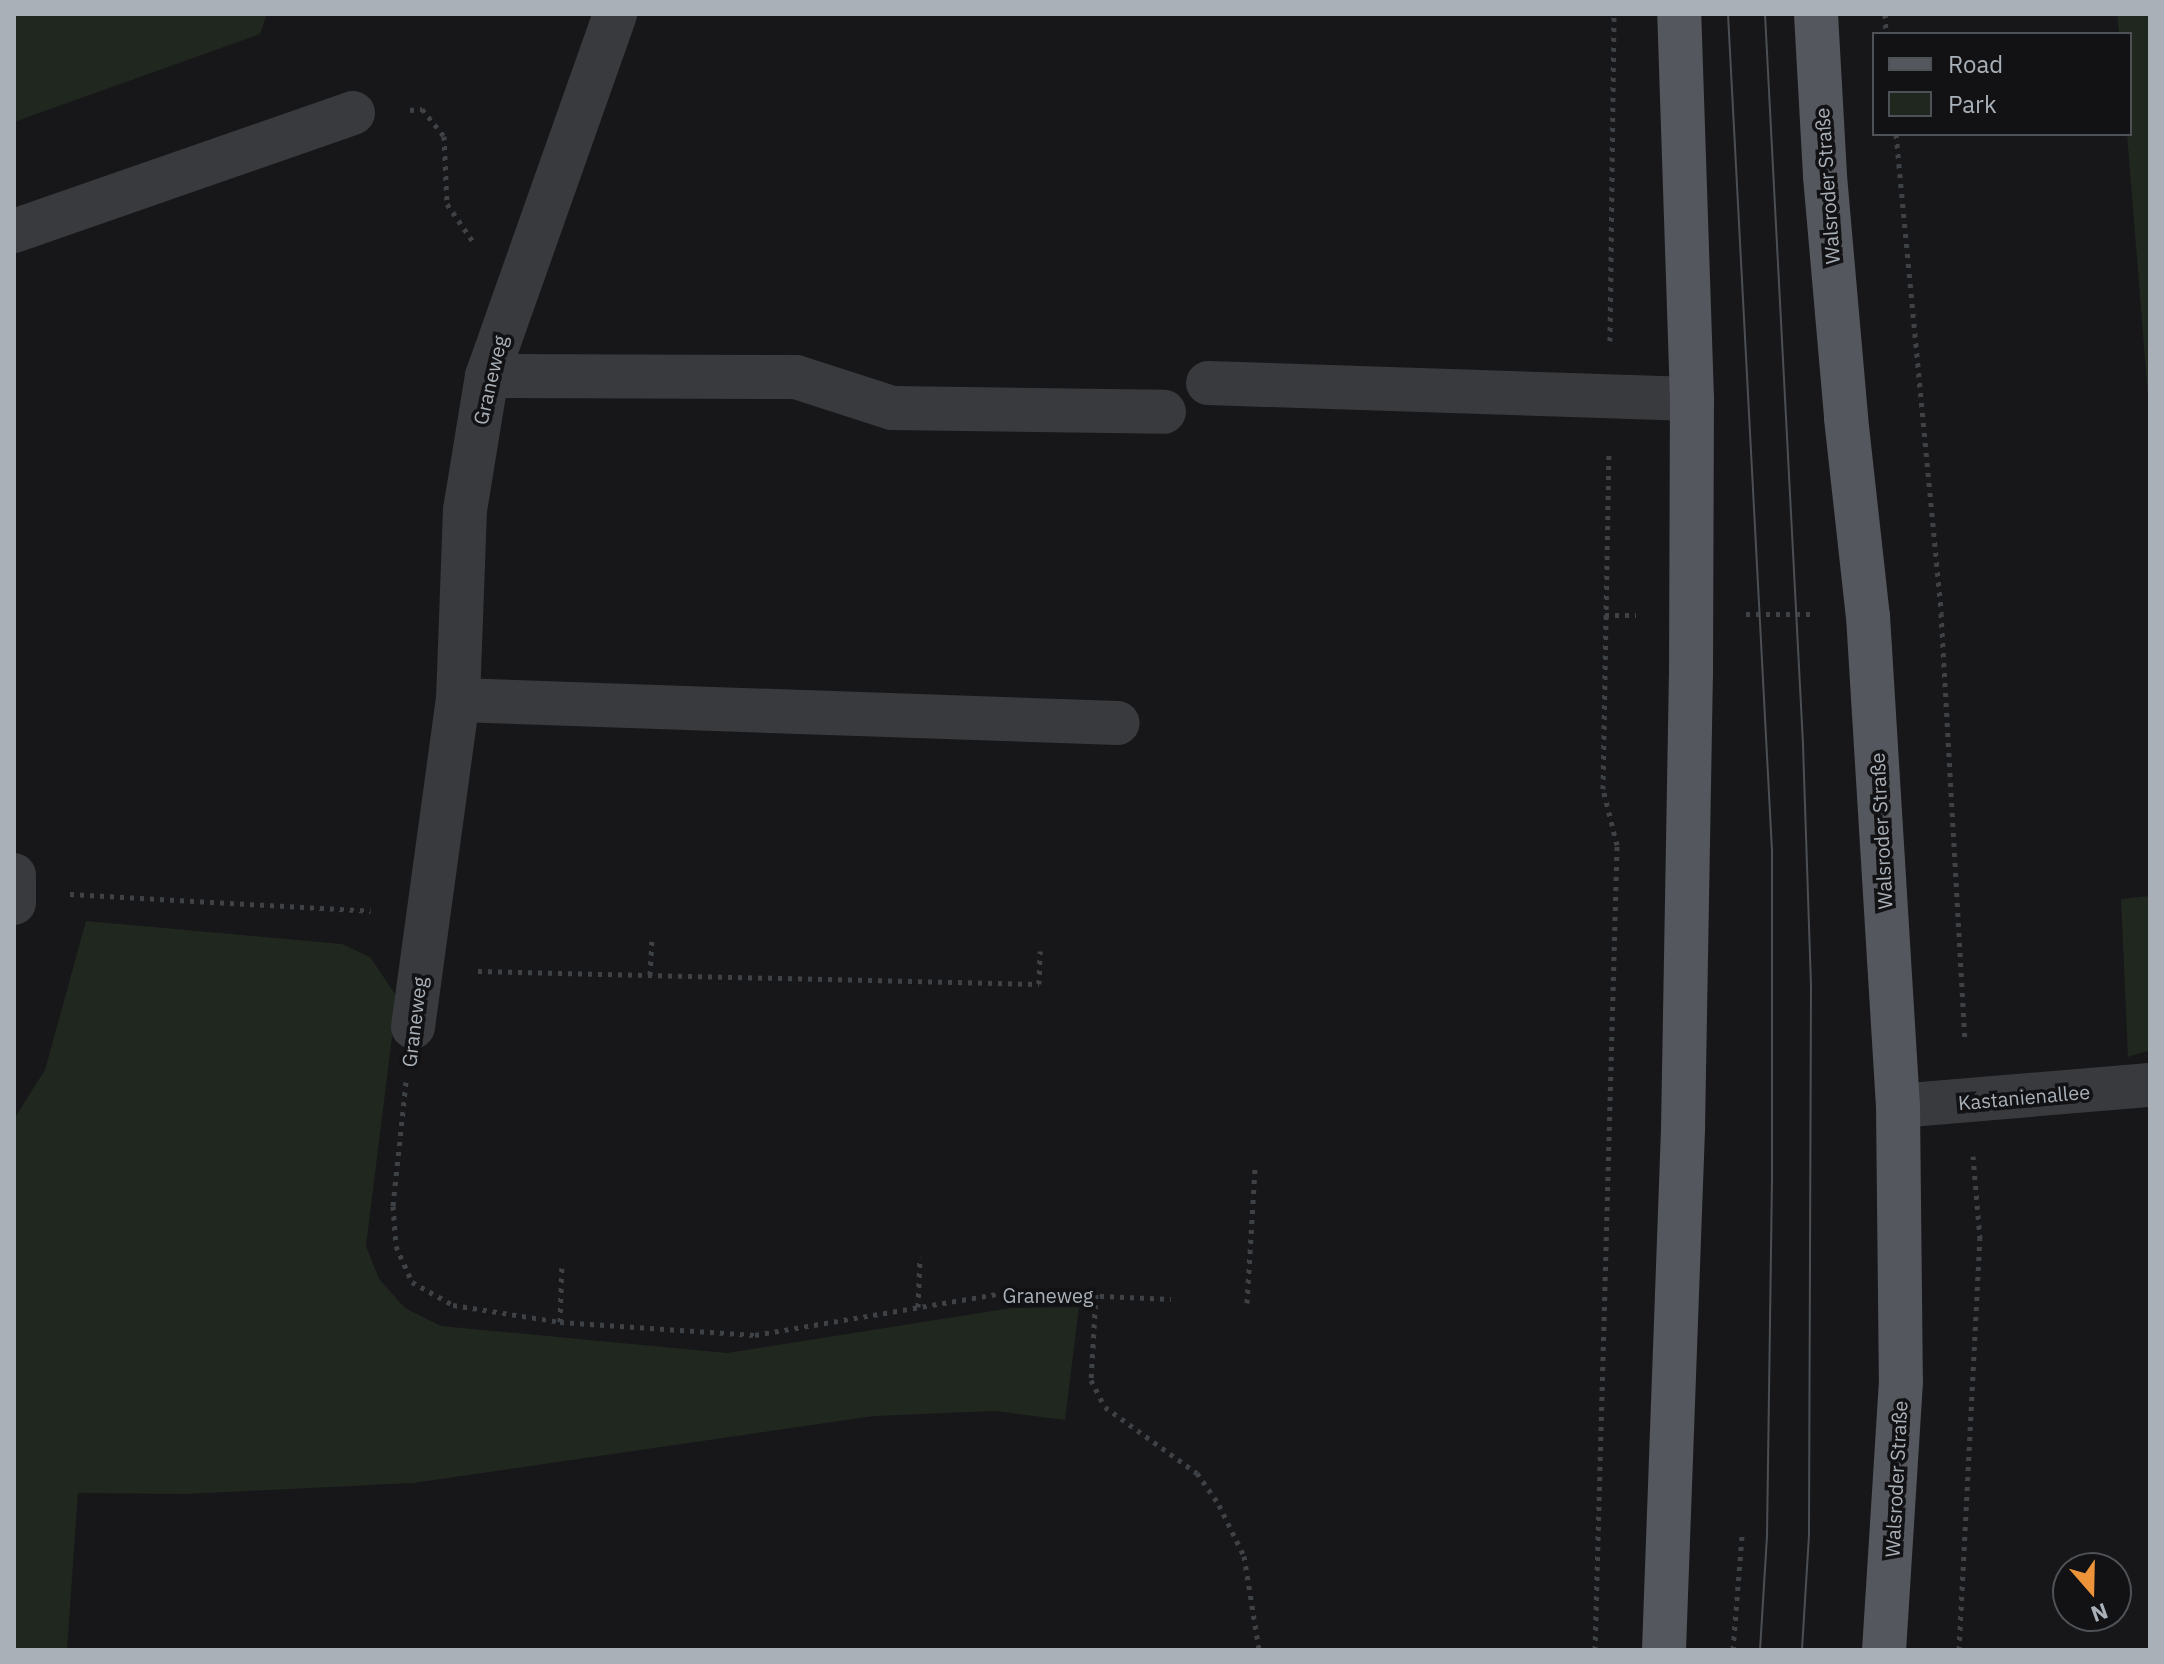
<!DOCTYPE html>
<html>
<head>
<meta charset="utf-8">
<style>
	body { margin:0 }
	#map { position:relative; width:2164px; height:1664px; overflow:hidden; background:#171719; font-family:"IBM Plex Sans",sans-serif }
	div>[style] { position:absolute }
	.green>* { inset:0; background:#1f271f }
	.path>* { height:5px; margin-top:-2.5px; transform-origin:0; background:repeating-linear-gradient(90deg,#3e4145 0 4px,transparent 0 10px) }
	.minor>* { height:44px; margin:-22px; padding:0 22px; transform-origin:22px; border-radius:22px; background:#383a3e }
	.major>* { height:44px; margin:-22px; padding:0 22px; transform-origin:22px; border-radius:22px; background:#54575d }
	.tram>* { height:2px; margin:-1px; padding:0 1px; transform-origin:1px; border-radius:1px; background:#4b4e53 }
	span { translate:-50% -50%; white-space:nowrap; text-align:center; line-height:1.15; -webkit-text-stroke:7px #121214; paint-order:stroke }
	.street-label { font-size:20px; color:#a9b0b8 }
	.frame { position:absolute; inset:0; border:16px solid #a9b0b8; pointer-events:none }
	.legend { position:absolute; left:1872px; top:32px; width:260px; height:104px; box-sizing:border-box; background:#121214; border:2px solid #4e5156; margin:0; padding:10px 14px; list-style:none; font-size:24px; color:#a9b0b8 }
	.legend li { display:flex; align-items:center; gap:16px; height:40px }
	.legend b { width:40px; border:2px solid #4e5156 }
	.north { position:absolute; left:2052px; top:1552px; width:80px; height:80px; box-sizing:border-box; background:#121214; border:2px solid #4e5156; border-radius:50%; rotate:160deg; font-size:22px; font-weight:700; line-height:32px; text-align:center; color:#a9b0b8 }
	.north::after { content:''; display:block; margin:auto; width:28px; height:36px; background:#ed943b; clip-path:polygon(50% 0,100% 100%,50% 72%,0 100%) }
</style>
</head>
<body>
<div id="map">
	<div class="green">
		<div style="clip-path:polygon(14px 14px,267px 14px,260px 34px,14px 122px)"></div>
		<div style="clip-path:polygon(2117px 14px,2150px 14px,2150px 421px,2127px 134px,2130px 134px,2130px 34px,2119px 34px)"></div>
		<div style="clip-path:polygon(2150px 896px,2150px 1050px,2128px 1057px,2121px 899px)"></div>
		<div style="clip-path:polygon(86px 921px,342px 944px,370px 957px,397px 997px,366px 1246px,379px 1279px,405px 1308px,441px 1326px,727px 1353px,1011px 1308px,1079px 1307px,1065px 1420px,995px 1411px,874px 1416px,413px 1483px,186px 1494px,78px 1493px,67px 1650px,14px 1650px,14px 1119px,45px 1070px)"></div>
	</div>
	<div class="path">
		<div style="left:1885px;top:14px;width:20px;rotate:87deg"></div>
		<div style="left:410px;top:110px;width:12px;rotate:-5deg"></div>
		<div style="left:422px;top:109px;width:35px;rotate:51deg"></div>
		<div style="left:444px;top:136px;width:68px;rotate:87.5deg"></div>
		<div style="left:447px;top:204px;width:47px;rotate:55.3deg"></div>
		<div style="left:1896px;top:134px;width:481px;rotate:84.6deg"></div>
		<div style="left:1941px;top:613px;width:430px;rotate:86.8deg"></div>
		<div style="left:1610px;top:341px;width:327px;rotate:-89.3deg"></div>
		<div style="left:1746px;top:614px;width:66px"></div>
		<div style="left:1605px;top:615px;width:31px"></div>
		<div style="left:70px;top:894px;width:301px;rotate:3.2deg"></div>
		<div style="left:478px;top:971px;width:561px;rotate:1.33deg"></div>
		<div style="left:1039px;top:984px;width:33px;rotate:-88deg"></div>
		<div style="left:650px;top:975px;width:34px;rotate:-87deg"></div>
		<div style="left:406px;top:1082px;width:125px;rotate:96deg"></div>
		<div style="left:393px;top:1206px;width:40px;rotate:85.7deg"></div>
		<div style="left:396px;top:1246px;width:39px;rotate:66deg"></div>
		<div style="left:412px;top:1282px;width:47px;rotate:29.3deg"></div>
		<div style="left:453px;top:1305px;width:108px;rotate:9deg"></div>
		<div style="left:560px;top:1322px;width:195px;rotate:3.8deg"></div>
		<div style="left:755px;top:1335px;width:259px;rotate:-9.6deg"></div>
		<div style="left:1010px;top:1292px;width:161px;rotate:2.5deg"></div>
		<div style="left:1096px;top:1294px;width:86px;rotate:93.3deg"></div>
		<div style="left:1091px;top:1380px;width:30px;rotate:63deg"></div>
		<div style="left:1105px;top:1407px;width:113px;rotate:35.7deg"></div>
		<div style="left:1197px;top:1473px;width:39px;rotate:55deg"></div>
		<div style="left:1219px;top:1505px;width:57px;rotate:63.9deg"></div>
		<div style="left:1244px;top:1556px;width:95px;rotate:80.9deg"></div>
		<div style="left:1247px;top:1303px;width:135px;rotate:-86.6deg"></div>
		<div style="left:918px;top:1307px;width:50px;rotate:-87.7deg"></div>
		<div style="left:560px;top:1322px;width:59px;rotate:-88.1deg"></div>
		<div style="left:1595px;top:1650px;width:805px;rotate:-88.43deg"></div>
		<div style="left:1617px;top:845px;width:58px;rotate:-104deg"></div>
		<div style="left:1603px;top:789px;width:338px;rotate:-89deg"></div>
		<div style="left:1733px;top:1650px;width:115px;rotate:-85.5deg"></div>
		<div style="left:1959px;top:1650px;width:412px;rotate:-87.1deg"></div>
		<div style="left:1980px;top:1239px;width:83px;rotate:-94.8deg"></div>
	</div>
	<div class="minor">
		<div style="left:14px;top:231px;width:359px;rotate:-19.2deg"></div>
		<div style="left:487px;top:376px;width:309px;rotate:0.2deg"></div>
		<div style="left:796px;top:377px;width:101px;rotate:17.9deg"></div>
		<div style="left:892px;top:408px;width:272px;rotate:0.8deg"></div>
		<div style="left:1208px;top:383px;width:484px;rotate:1.9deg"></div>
		<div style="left:458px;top:700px;width:660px;rotate:2deg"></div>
		<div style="left:14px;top:875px;width:28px;rotate:90deg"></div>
		<div style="left:413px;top:1027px;width:330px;rotate:-82.2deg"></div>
		<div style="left:458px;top:700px;width:190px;rotate:-87.9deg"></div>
		<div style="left:465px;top:510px;width:136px;rotate:-80.7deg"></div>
		<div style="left:487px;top:376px;width:384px;rotate:-70.5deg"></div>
		<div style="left:1898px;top:1106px;width:253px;rotate:-4.8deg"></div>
	</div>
	<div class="major">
		<div style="left:1816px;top:14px;width:162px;rotate:86.8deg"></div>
		<div style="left:1825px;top:176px;width:243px;rotate:85deg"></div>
		<div style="left:1846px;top:418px;width:199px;rotate:83.7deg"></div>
		<div style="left:1868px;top:616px;width:491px;rotate:86.5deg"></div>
		<div style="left:1898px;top:1106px;width:275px;rotate:89.4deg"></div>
		<div style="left:1901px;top:1381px;width:270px;rotate:93.6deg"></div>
		<div style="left:1664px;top:1650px;width:521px;rotate:-87.91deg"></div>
		<div style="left:1683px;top:1129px;width:455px;rotate:-89deg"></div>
		<div style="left:1691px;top:674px;width:275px;rotate:-89.8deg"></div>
		<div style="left:1692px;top:399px;width:385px;rotate:-91.9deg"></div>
	</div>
	<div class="tram">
		<div style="left:1728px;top:14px;width:837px;rotate:86.99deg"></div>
		<div style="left:1772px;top:850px;width:328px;rotate:90deg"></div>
		<div style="left:1772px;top:1178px;width:358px;rotate:90.8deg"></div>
		<div style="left:1767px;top:1536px;width:114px;rotate:93.5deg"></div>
		<div style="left:1765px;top:14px;width:732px;rotate:87.02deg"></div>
		<div style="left:1803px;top:745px;width:239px;rotate:88.1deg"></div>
		<div style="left:1811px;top:984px;width:551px;rotate:90.21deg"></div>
		<div style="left:1809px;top:1535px;width:115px;rotate:93.5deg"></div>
	</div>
	<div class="street-label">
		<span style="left:1827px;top:186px;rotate:-94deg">Walsroder Straße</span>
		<span style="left:490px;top:380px;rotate:-77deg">Graneweg</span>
		<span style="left:1881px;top:831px;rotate:-93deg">Walsroder Straße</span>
		<span style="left:414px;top:1022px;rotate:-83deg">Graneweg</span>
		<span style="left:2024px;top:1097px;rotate:-5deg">Kastanienallee</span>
		<span style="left:1048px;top:1295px">Graneweg</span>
		<span style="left:1896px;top:1479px;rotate:-87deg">Walsroder Straße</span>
	</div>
	<div class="frame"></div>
	<ul class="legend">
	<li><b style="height:10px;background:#54575d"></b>Road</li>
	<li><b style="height:22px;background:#1f271f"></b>Park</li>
	</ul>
	<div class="north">N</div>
</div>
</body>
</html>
